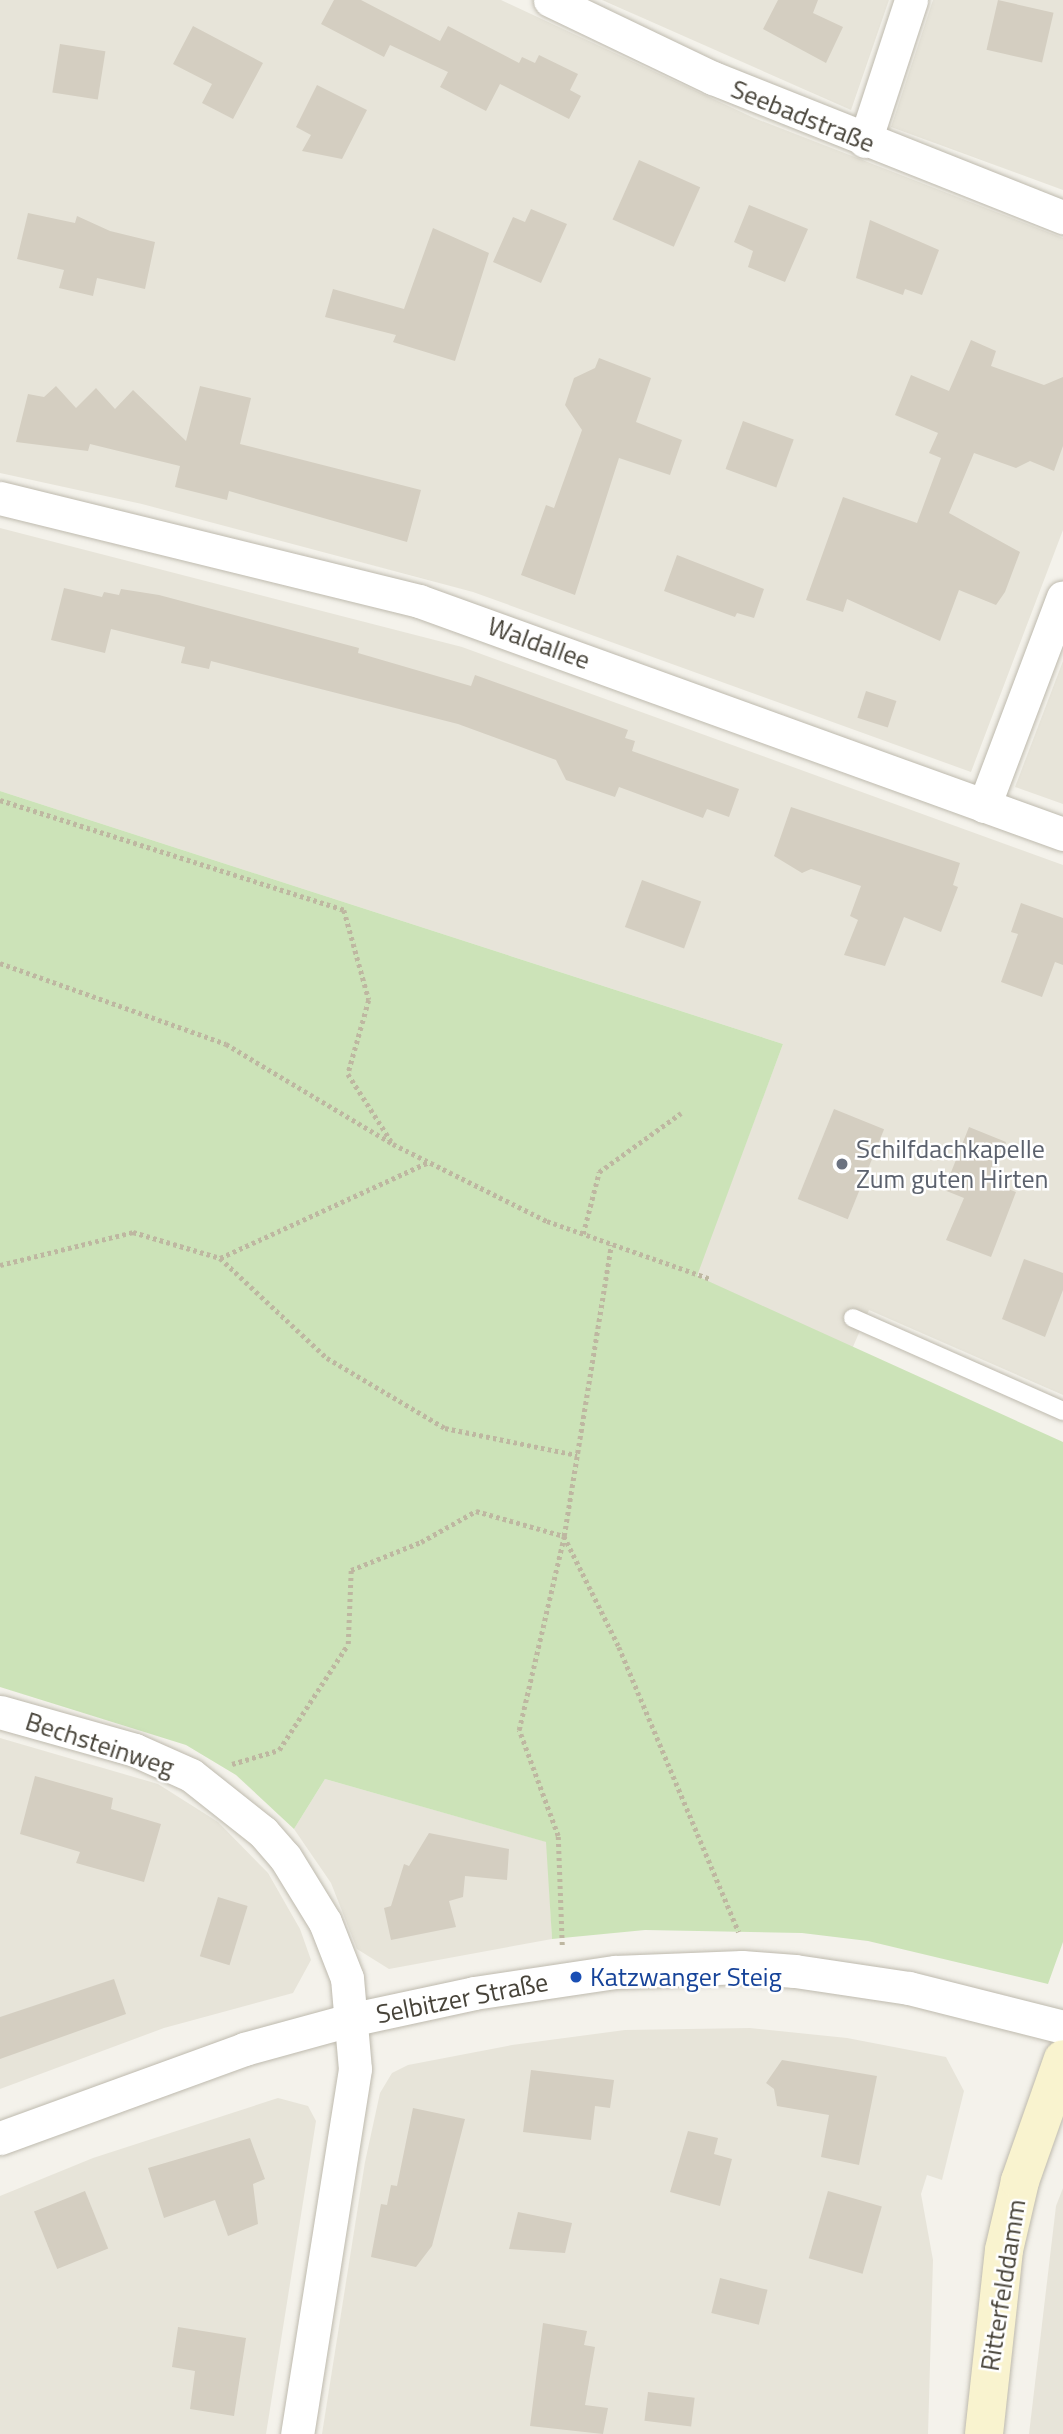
<!DOCTYPE html>
<html>
<head>
<meta charset="utf-8">
<style>
	body { margin:0 }
	#map { position:relative; width:1063px; height:2434px; overflow:hidden; background:#f4f2eb; font-family:"Titillium Web",sans-serif }
	div>[style] { position:absolute }
	.residential>* { inset:0; background:#e7e4d9 }
	.green>* { inset:0; background:#cce3b8 }
	.building>* { inset:0; background:#d4cec1; transform-origin:0 0 }
	.path>* { height:4.5px; margin-top:-2.25px; transform-origin:0; background:repeating-linear-gradient(90deg,#beb7a1 0 3.5px,transparent 0 7px) }
	.roads { filter:drop-shadow(0 0 2px #bebaae) drop-shadow(0 0 2px #bebaae) }
	.lane>* { height:18px; margin:-9px; padding:0 9px; transform-origin:9px; border-radius:9px; background:#fff }
	.street>* { height:33px; margin:-16.5px; padding:0 16.5px; transform-origin:16.5px; border-radius:16.5px; background:#fff }
	.secondary>* { height:38px; margin:-19px; padding:0 19px; transform-origin:19px; border-radius:19px; background:#f9f3cf }
	.dots>* { width:19px; height:19px; translate:-50% -50%; box-sizing:border-box; border:4px solid #fff; border-radius:50% }
	span { translate:-50% -50%; white-space:nowrap; text-align:center; line-height:1.15; -webkit-text-stroke:5px #fff; paint-order:stroke }
	.street-label { font-size:26px; color:#474339 }
	.worship-label { font-size:26px; color:#5b616d }
	.left { translate:0 -50%; text-align:left }
	.transit-label { font-size:26px; color:#164399 }
</style>
</head>
<body>
<div id="map">
	<div class="residential">
		<div style="clip-path:polygon(0 0,501px 0,754px 118px,1063px 238px,1063px 530px,971px 772px,473px 592px,142px 504px,0 473px)"></div>
		<div style="clip-path:polygon(602px 0,889px 0,851px 110px)"></div>
		<div style="clip-path:polygon(933px 0,1063px 0,1063px 190px,891px 127px)"></div>
		<div style="clip-path:polygon(0 528px,462px 647px,1063px 865px,1063px 1395px,869px 1310px,852px 1349px,696px 1276px,783px 1044px,0 791px)"></div>
		<div style="clip-path:polygon(1063px 661px,1063px 804px,1015px 787px)"></div>
		<div style="clip-path:polygon(0 1738px,158px 1784px,218px 1822px,268px 1873px,300px 1929px,311px 1960px,293px 1993px,164px 2028px,0 2089px)"></div>
		<div style="clip-path:polygon(325px 1779px,547px 1842px,552px 1939px,389px 1969px,357px 1949px,331px 1883px,294px 1829px)"></div>
		<div style="clip-path:polygon(750px 2028px,847px 2038px,946px 2057px,964px 2091px,942px 2180px,927px 2175px,921px 2194px,933px 2260px,928px 2434px,322px 2434px,365px 2162px,380px 2093px,392px 2073px,408px 2065px,512px 2045px,625px 2030px)"></div>
		<div style="clip-path:polygon(278px 2098px,308px 2106px,316px 2121px,266px 2434px,0 2434px,0 2196px,93px 2158px)"></div>
		<div style="clip-path:polygon(1063px 2188px,1063px 2434px,1029px 2434px,1056px 2206px)"></div>
	</div>
	<div class="green">
		<div style="clip-path:polygon(0 791px,783px 1044px,697px 1276px,1063px 1442px,1063px 1942px,1048px 1984px,868px 1941px,802px 1933px,645px 1930px,552px 1939px,546px 1842px,325px 1779px,294px 1829px,236px 1775px,186px 1745px,0 1687px)"></div>
	</div>
	<div class="building">
		<div style="clip-path:polygon(334px 0,361px 0,440px 41px,448px 26px,519px 63px,522px 57px,535px 63px,539px 55px,578px 74px,570px 90px,581px 96px,569px 119px,500px 84px,486px 111px,440px 87px,448px 72px,390px 45px,384px 57px,321px 24px)"></div>
		<div style="clip-path:polygon(778px 0,818px 0,813px 13px,843px 27px,826px 63px,763px 29px)"></div>
		<div style="left:998px;top:0;width:57px;height:51px;rotate:13deg"></div>
		<div style="clip-path:polygon(193px 26px,263px 63px,233px 119px,202px 103px,212px 84px,173px 64px)"></div>
		<div style="left:60px;top:44px;width:46px;height:49px;rotate:9deg"></div>
		<div style="clip-path:polygon(317px 85px,367px 110px,342px 159px,302px 151px,311px 135px,296px 127px)"></div>
		<div style="left:639px;top:160px;width:67px;height:65px;rotate:24deg"></div>
		<div style="clip-path:polygon(749px 205px,808px 229px,785px 282px,748px 267px,753px 251px,734px 242px)"></div>
		<div style="clip-path:polygon(531px 209px,567px 224px,541px 283px,493px 262px,513px 217px,525px 222px)"></div>
		<div style="clip-path:polygon(28px 213px,75px 223px,77px 216px,110px 231px,155px 242px,145px 289px,97px 278px,93px 296px,59px 288px,64px 270px,17px 259px)"></div>
		<div style="clip-path:polygon(870px 220px,939px 250px,922px 295px,905px 289px,903px 295px,856px 278px)"></div>
		<div style="clip-path:polygon(433px 228px,489px 253px,455px 361px,393px 342px,396px 335px,325px 317px,333px 289px,404px 309px)"></div>
		<div style="clip-path:polygon(971px 340px,996px 351px,991px 366px,1044px 385px,1063px 377px,1063px 446px,1054px 471px,1030px 461px,1016px 468px,974px 453px,949px 513px,1020px 552px,1005px 592px,996px 605px,959px 590px,940px 641px,847px 599px,843px 612px,806px 600px,843px 497px,917px 523px,941px 458px,929px 453px,938px 433px,895px 415px,911px 375px,949px 391px)"></div>
		<div style="clip-path:polygon(599px 358px,651px 378px,636px 422px,682px 440px,670px 475px,619px 458px,575px 595px,521px 575px,546px 505px,554px 508px,582px 430px,565px 405px,574px 378px,595px 368px)"></div>
		<div style="clip-path:polygon(56px 386px,76px 408px,96px 388px,115px 409px,133px 390px,186px 441px,200px 386px,251px 398px,240px 444px,421px 490px,407px 542px,229px 491px,227px 500px,175px 487px,180px 466px,90px 444px,88px 451px,16px 442px,28px 394px,44px 397px)"></div>
		<div style="left:743px;top:421px;width:54px;height:51px;rotate:20deg"></div>
		<div style="clip-path:polygon(677px 555px,764px 589px,754px 618px,737px 613px,735px 617px,664px 591px)"></div>
		<div style="clip-path:polygon(64px 588px,102px 597px,104px 592px,119px 595px,121px 589px,159px 595px,359px 648px,358px 653px,471px 686px,475px 675px,628px 730px,625px 738px,635px 741px,632px 751px,739px 789px,729px 817px,707px 809px,703px 818px,619px 787px,615px 797px,566px 780px,556px 760px,458px 724px,211px 661px,209px 669px,181px 663px,185px 647px,111px 629px,105px 653px,51px 640px)"></div>
		<div style="left:866px;top:691px;width:32px;height:28px;rotate:18deg"></div>
		<div style="clip-path:polygon(791px 807px,960px 863px,953px 885px,958px 887px,941px 932px,904px 917px,885px 966px,844px 955px,858px 920px,850px 916px,861px 886px,811px 869px,802px 873px,774px 856px)"></div>
		<div style="left:642px;top:880px;width:63px;height:50px;rotate:20deg"></div>
		<div style="clip-path:polygon(1021px 903px,1063px 918px,1063px 965px,1055px 962px,1042px 997px,1001px 982px,1018px 934px,1011px 932px)"></div>
		<div style="left:834px;top:1109px;width:54px;height:97px;rotate:22deg"></div>
		<div style="clip-path:polygon(969px 1127px,1006px 1142px,992px 1183px,1016px 1192px,991px 1257px,946px 1240px,964px 1198px,944px 1190px)"></div>
		<div style="clip-path:polygon(1024px 1259px,1063px 1273px,1063px 1290px,1045px 1337px,1002px 1319px)"></div>
		<div style="clip-path:polygon(35px 1776px,113px 1798px,111px 1809px,161px 1824px,144px 1882px,76px 1863px,80px 1852px,20px 1834px)"></div>
		<div style="clip-path:polygon(429px 1833px,509px 1849px,507px 1880px,465px 1876px,463px 1897px,449px 1901px,456px 1927px,391px 1940px,384px 1908px,391px 1906px,404px 1864px,409px 1866px)"></div>
		<div style="left:218px;top:1897px;width:31px;height:62px;rotate:17deg"></div>
		<div style="clip-path:polygon(114px 1979px,126px 2014px,0 2059px,0 2017px)"></div>
		<div style="clip-path:polygon(782px 2060px,877px 2076px,859px 2165px,821px 2157px,829px 2115px,777px 2106px,774px 2089px,766px 2083px)"></div>
		<div style="clip-path:polygon(531px 2070px,614px 2080px,610px 2108px,595px 2106px,591px 2140px,523px 2132px)"></div>
		<div style="clip-path:polygon(413px 2108px,465px 2119px,432px 2246px,416px 2267px,371px 2257px,381px 2204px,387px 2205px,391px 2185px,397px 2186px)"></div>
		<div style="clip-path:polygon(688px 2131px,718px 2138px,714px 2154px,732px 2159px,720px 2206px,670px 2192px)"></div>
		<div style="clip-path:polygon(250px 2138px,265px 2179px,253px 2184px,258px 2224px,228px 2236px,215px 2200px,164px 2218px,148px 2168px)"></div>
		<div style="left:85px;top:2191px;width:62px;height:55px;rotate:68deg"></div>
		<div style="left:828px;top:2191px;width:56px;height:70px;rotate:16deg"></div>
		<div style="clip-path:polygon(518px 2212px,572px 2223px,565px 2253px,509px 2249px)"></div>
		<div style="left:720px;top:2278px;width:49px;height:36px;rotate:14deg"></div>
		<div style="clip-path:polygon(543px 2323px,587px 2331px,584px 2345px,595px 2347px,585px 2405px,608px 2408px,603px 2434px,530px 2426px)"></div>
		<div style="clip-path:polygon(178px 2327px,246px 2338px,234px 2416px,190px 2409px,195px 2371px,172px 2367px)"></div>
		<div style="left:648px;top:2392px;width:47px;height:29px;rotate:7deg"></div>
	</div>
	<div class="path">
		<div style="left:0;top:800px;width:361px;rotate:17.7deg"></div>
		<div style="left:344px;top:910px;width:93px;rotate:74.5deg"></div>
		<div style="left:369px;top:1000px;width:77px;rotate:105.8deg"></div>
		<div style="left:348px;top:1074px;width:80px;rotate:57.3deg"></div>
		<div style="left:0;top:963px;width:240px;rotate:19.7deg"></div>
		<div style="left:226px;top:1044px;width:195px;rotate:30.9deg"></div>
		<div style="left:393px;top:1144px;width:172px;rotate:26.6deg"></div>
		<div style="left:547px;top:1221px;width:174px;rotate:19.5deg"></div>
		<div style="left:583px;top:1234px;width:64px;rotate:-75.5deg"></div>
		<div style="left:599px;top:1172px;width:101px;rotate:-35.7deg"></div>
		<div style="left:220px;top:1258px;width:230px;rotate:-24.7deg"></div>
		<div style="left:0;top:1265px;width:137px;rotate:-13.9deg"></div>
		<div style="left:133px;top:1232px;width:91px;rotate:16.6deg"></div>
		<div style="left:220px;top:1258px;width:146px;rotate:43.1deg"></div>
		<div style="left:327px;top:1358px;width:137px;rotate:30.7deg"></div>
		<div style="left:445px;top:1428px;width:135px;rotate:11.6deg"></div>
		<div style="left:232px;top:1764px;width:49px;rotate:-16.6deg"></div>
		<div style="left:279px;top:1750px;width:126px;rotate:-56.9deg"></div>
		<div style="left:348px;top:1644px;width:74px;rotate:-87.7deg"></div>
		<div style="left:351px;top:1570px;width:75px;rotate:-21.8deg"></div>
		<div style="left:421px;top:1542px;width:63px;rotate:-29.4deg"></div>
		<div style="left:476px;top:1511px;width:91px;rotate:15.9deg"></div>
		<div style="left:564px;top:1536px;width:124px;rotate:63.6deg"></div>
		<div style="left:619px;top:1647px;width:309px;rotate:67.2deg"></div>
		<div style="left:562px;top:1945px;width:109px;rotate:-92.1deg"></div>
		<div style="left:558px;top:1836px;width:113px;rotate:-110.2deg"></div>
		<div style="left:519px;top:1730px;width:199px;rotate:-76.9deg"></div>
		<div style="left:564px;top:1536px;width:295px;rotate:-80.8deg"></div>
	</div>
	<div class="roads">
		<div class="lane">
			<div style="left:853px;top:1318px;width:230px;rotate:23.9deg"></div>
		</div>
		<div class="street">
			<div style="left:550px;top:0;width:181px;rotate:25.6deg"></div>
			<div style="left:713px;top:78px;width:377px;rotate:21.7deg"></div>
			<div style="left:865px;top:141px;width:148px;rotate:-71.9deg"></div>
			<div style="left:0;top:498px;width:431px;rotate:13.8deg"></div>
			<div style="left:419px;top:601px;width:685px;rotate:19.89deg"></div>
			<div style="left:984px;top:806px;width:223px;rotate:-69.3deg"></div>
			<div style="left:0;top:1712px;width:140px;rotate:15.7deg"></div>
			<div style="left:135px;top:1750px;width:61px;rotate:24.1deg"></div>
			<div style="left:191px;top:1775px;width:92px;rotate:38.4deg"></div>
			<div style="left:263px;top:1832px;width:33px;rotate:49deg"></div>
			<div style="left:285px;top:1857px;width:76px;rotate:58.4deg"></div>
			<div style="left:325px;top:1922px;width:60px;rotate:68.6deg"></div>
			<div style="left:347px;top:1978px;width:91px;rotate:85deg"></div>
			<div style="left:355px;top:2069px;width:370px;rotate:99deg"></div>
			<div style="left:0;top:2138px;width:260px;rotate:-20deg"></div>
			<div style="left:244px;top:2049px;width:114px;rotate:-15.3deg"></div>
			<div style="left:354px;top:2019px;width:123px;rotate:-12.2deg"></div>
			<div style="left:474px;top:1993px;width:143px;rotate:-8.5deg"></div>
			<div style="left:615px;top:1972px;width:127px;rotate:-2.3deg"></div>
			<div style="left:742px;top:1967px;width:53px;rotate:4.3deg"></div>
			<div style="left:795px;top:1971px;width:115px;rotate:8.5deg"></div>
			<div style="left:909px;top:1988px;width:159px;rotate:14.2deg"></div>
		</div>
		<div class="secondary">
			<div style="left:984px;top:2434px;width:185px;rotate:-83.8deg"></div>
			<div style="left:1004px;top:2250px;width:71px;rotate:-76.9deg"></div>
			<div style="left:1020px;top:2181px;width:129px;rotate:-70.6deg"></div>
		</div>
	</div>
	<div class="dots">
		<div style="left:842px;top:1164px;background:#6b7280"></div>
		<div style="left:576px;top:1977px;background:#1a4fb4"></div>
	</div>
	<div class="street-label">
		<span style="left:803px;top:116px;rotate:22deg">Seebadstraße</span>
		<span style="left:539px;top:643px;rotate:20deg">Waldallee</span>
		<span style="left:100px;top:1744px;rotate:18deg">Bechsteinweg</span>
		<span style="left:462px;top:1998px;rotate:-11deg">Selbitzer Straße</span>
		<span style="left:1003px;top:2285px;rotate:-81deg">Ritterfelddamm</span>
	</div>
	<div class="worship-label">
		<span class="left" style="left:856px;top:1164px">Schilfdachkapelle<br>Zum guten Hirten</span>
	</div>
	<div class="transit-label">
		<span class="left" style="left:590px;top:1977px">Katzwanger Steig</span>
	</div>
</div>
</body>
</html>
